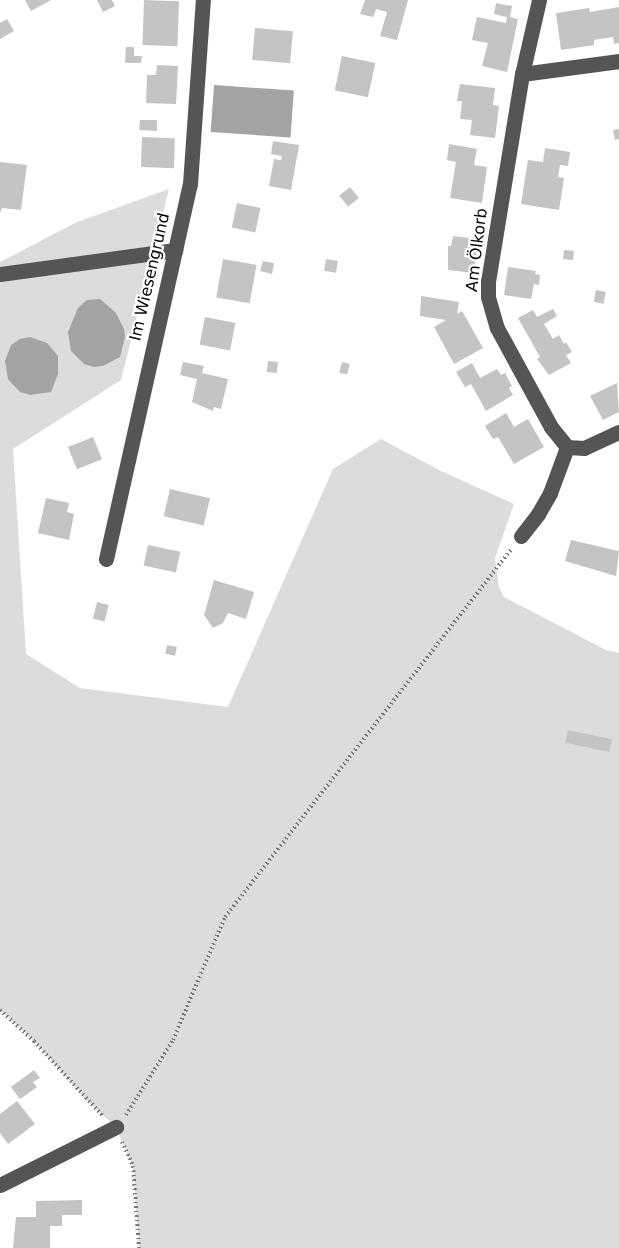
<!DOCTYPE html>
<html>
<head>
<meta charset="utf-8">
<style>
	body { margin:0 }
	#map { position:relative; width:619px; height:1248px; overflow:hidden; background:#fff; font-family:"DejaVu Sans",sans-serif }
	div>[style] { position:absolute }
	.green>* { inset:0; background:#dcdcdc }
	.water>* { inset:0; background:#a3a3a3; transform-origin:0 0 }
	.building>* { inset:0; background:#c4c4c4; transform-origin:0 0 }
	.path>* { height:4px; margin-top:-2px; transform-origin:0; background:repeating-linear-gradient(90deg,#777 0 1.5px,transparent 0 4.5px) }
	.minor>* { height:15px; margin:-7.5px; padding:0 7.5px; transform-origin:7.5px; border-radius:7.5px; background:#555 }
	span { translate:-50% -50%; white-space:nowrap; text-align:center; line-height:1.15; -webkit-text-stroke:4.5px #fff; paint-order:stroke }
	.street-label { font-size:16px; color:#000 }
</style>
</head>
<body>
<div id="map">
	<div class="green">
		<div style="clip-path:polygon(169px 189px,121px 380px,13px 449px,26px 654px,80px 688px,228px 707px,333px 469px,381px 439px,439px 470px,514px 504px,495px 558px,499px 587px,504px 597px,606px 650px,619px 653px,619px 1248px,139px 1248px,133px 1166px,116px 1127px,90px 1104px,34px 1041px,0 1010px,0 262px,77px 222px)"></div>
	</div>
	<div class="water">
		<div style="left:214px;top:85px;width:80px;height:47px;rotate:4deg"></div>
		<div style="clip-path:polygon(100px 299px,116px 313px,124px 329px,125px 337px,120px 357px,103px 366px,94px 367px,84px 364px,71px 351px,68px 332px,78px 308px,87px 300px)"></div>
		<div style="clip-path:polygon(30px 337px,47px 343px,58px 356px,58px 374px,51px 392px,30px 395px,20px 392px,8px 379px,5px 361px,11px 345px,20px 339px)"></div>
	</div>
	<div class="building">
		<div style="clip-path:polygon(25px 0,51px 0,31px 11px)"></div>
		<div style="clip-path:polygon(97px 0,112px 0,115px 6px,103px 12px)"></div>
		<div style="left:144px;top:0;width:35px;height:45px;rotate:2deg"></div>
		<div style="clip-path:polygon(365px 0,408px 0,397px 40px,380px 36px,387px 12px,376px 9px,373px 17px,360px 14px)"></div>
		<div style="clip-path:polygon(496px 3px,512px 6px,510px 17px,518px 19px,507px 72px,482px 66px,488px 43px,472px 40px,477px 17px,506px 23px,507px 17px,494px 14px)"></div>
		<div style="clip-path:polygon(619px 7px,619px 43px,614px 44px,613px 37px,594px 40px,594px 45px,561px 50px,556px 13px,589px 8px,590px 12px)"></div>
		<div style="clip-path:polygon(7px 19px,14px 31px,0 39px,0 23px)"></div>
		<div style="left:255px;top:28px;width:38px;height:32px;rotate:5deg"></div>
		<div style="clip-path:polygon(126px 47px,134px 47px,134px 56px,142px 56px,141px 63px,125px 63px)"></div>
		<div style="left:342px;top:56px;width:34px;height:35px;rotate:12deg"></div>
		<div style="clip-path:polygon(157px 65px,178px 66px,176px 104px,146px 103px,147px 75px,156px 75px)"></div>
		<div style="clip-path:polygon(460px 84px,495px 88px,493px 105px,499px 106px,495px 138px,470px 135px,472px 120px,460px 119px,462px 101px,457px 101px)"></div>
		<div style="clip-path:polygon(140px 120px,157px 120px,157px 131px,139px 130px)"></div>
		<div style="clip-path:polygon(619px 129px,619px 139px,615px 140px,613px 130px)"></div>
		<div style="left:142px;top:137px;width:33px;height:30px;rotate:2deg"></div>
		<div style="clip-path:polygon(273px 141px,299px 145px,291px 190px,269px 186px,274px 159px,281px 160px,282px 156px,271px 154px)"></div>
		<div style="clip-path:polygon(449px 144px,477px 149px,474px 165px,487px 167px,482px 203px,450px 198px,456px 162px,447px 160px)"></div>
		<div style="clip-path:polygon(545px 148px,570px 152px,568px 166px,560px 165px,558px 177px,564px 178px,559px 210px,521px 204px,528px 160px,543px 162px)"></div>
		<div style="clip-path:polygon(0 162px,27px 165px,21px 210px,2px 208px,0 213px)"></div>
		<div style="left:350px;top:187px;width:14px;height:14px;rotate:51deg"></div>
		<div style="left:237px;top:203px;width:24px;height:25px;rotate:12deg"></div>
		<div style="clip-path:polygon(453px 236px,478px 239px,474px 273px,448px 270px,448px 246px,451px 246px)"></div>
		<div style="left:564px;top:250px;width:10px;height:9px;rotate:6deg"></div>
		<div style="left:223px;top:259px;width:34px;height:39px;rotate:10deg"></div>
		<div style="left:326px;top:259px;width:12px;height:12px;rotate:9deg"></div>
		<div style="clip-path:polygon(263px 261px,274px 263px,272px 274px,260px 271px)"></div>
		<div style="clip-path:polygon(508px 267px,536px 271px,535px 274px,540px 275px,539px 285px,534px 284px,531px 299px,504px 295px)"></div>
		<div style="left:596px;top:290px;width:10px;height:12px;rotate:11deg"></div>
		<div style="clip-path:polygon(421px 296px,459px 302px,457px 314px,462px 311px,483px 348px,454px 364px,434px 327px,446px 320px,420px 316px)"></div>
		<div style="clip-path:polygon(553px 309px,557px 316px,544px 324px,553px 339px,559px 335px,564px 344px,566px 342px,572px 352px,566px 355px,571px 363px,549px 375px,537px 359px,540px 357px,518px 318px,533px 310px,537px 317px)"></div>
		<div style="left:205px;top:317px;width:31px;height:28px;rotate:11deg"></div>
		<div style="left:268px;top:361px;width:10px;height:11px;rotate:6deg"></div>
		<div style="clip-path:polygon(183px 362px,204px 366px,202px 373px,228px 379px,221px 409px,214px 407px,213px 411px,192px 402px,197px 379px,180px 375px)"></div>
		<div style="left:342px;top:362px;width:8px;height:11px;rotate:14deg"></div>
		<div style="clip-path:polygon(472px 363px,480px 378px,497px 369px,501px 375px,505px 373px,512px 386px,509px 388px,513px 395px,486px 411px,471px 384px,465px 387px,456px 372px)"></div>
		<div style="clip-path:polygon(617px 383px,619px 412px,603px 420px,590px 396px)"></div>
		<div style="clip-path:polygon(506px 413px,514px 427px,528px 419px,544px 447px,514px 464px,498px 437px,493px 439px,485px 426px)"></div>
		<div style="left:93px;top:437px;width:24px;height:27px;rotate:68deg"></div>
		<div style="left:170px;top:489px;width:41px;height:28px;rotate:13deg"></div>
		<div style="clip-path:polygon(46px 498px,69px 503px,67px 512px,74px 514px,69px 540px,38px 533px)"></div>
		<div style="clip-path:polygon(571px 540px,619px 551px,616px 576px,565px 561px)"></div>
		<div style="left:148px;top:545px;width:33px;height:21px;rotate:12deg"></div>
		<div style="clip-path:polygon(214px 580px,254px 592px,246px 619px,228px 613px,223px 623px,213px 628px,204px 615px)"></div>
		<div style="left:97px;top:602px;width:12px;height:17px;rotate:14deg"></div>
		<div style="left:167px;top:645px;width:10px;height:9px;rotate:11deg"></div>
		<div style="left:568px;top:730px;width:45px;height:13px;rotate:12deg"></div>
		<div style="clip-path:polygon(34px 1070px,40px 1078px,33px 1082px,37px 1087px,20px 1099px,11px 1087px)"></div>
		<div style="clip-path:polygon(17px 1101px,35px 1124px,8px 1144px,0 1133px,0 1114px)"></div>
		<div style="clip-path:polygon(82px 1200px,82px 1215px,62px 1215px,62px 1226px,50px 1226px,50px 1248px,13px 1248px,16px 1217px,36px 1217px,36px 1201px)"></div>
	</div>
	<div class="path">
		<div style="left:0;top:1010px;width:46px;rotate:42.4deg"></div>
		<div style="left:34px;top:1041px;width:103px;rotate:47.4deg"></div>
		<div style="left:126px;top:1115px;width:89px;rotate:-57.9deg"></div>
		<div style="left:173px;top:1040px;width:134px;rotate:-67.1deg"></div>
		<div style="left:225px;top:917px;width:466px;rotate:-52.1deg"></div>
		<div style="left:122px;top:1142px;width:26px;rotate:65deg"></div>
		<div style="left:133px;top:1166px;width:82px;rotate:85.8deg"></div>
	</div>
	<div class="minor">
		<div style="left:539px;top:0;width:76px;rotate:102.9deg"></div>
		<div style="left:522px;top:74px;width:210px;rotate:99.3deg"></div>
		<div style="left:488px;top:281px;width:16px;rotate:90deg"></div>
		<div style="left:488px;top:297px;width:32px;rotate:74deg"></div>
		<div style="left:497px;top:328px;width:113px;rotate:61.4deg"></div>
		<div style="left:551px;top:427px;width:26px;rotate:51deg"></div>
		<div style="left:567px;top:447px;width:17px;rotate:3deg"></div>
		<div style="left:584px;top:448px;width:38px;rotate:-25deg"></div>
		<div style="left:522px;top:74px;width:98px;rotate:-7.6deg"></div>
		<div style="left:0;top:274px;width:177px;rotate:-7.8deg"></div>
		<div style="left:521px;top:536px;width:28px;rotate:-52deg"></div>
		<div style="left:538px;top:514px;width:24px;rotate:-60deg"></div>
		<div style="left:550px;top:493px;width:49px;rotate:-69.7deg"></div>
		<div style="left:106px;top:559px;width:384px;rotate:-77.4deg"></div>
		<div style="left:190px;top:184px;width:184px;rotate:-86deg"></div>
		<div style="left:0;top:1185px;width:130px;rotate:-26.6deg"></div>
	</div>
	<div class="street-label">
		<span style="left:477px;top:250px;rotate:-83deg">Am Ölkorb</span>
		<span style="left:150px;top:277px;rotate:-77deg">Im Wiesengrund</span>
	</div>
</div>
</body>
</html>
